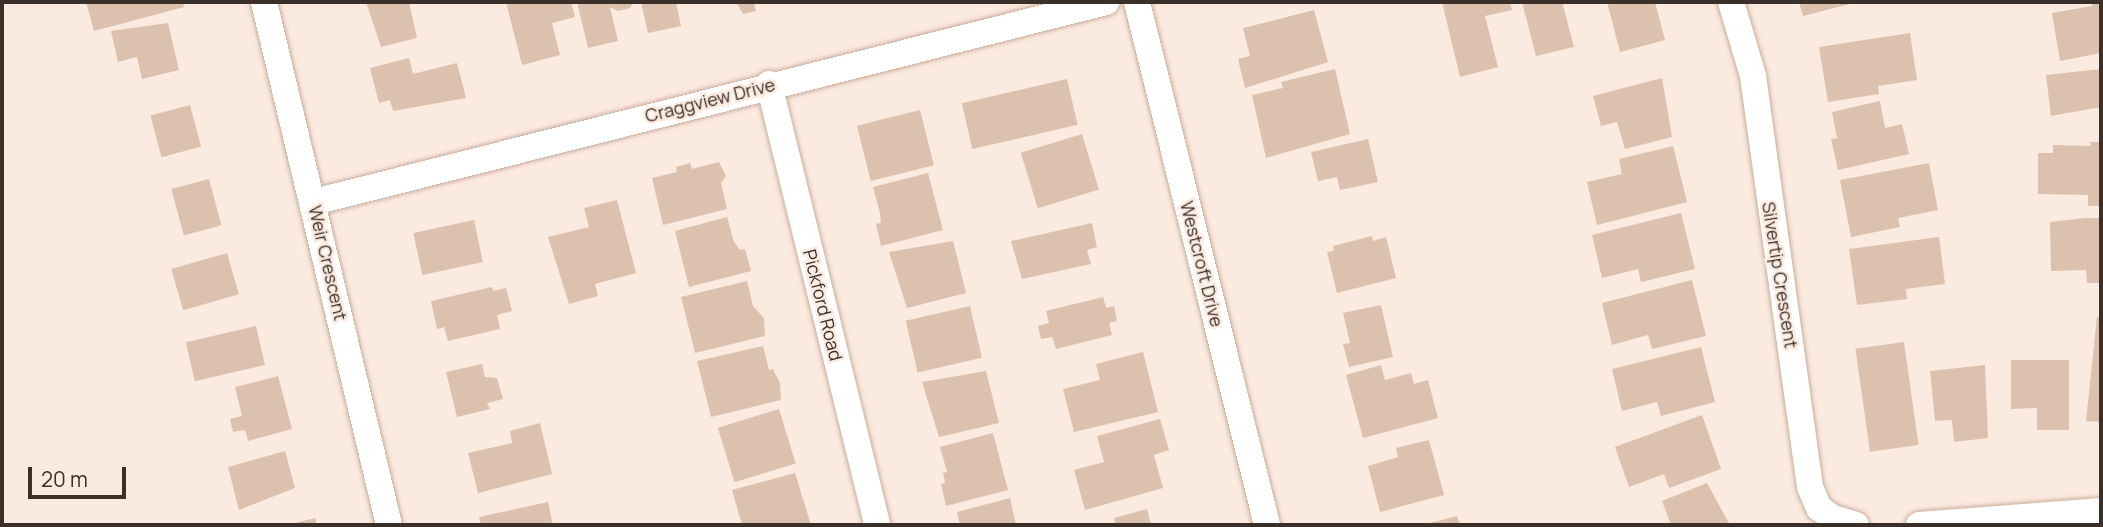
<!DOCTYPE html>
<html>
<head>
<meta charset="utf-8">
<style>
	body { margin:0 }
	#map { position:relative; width:2103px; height:527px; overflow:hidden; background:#fbeadf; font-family:Manrope,sans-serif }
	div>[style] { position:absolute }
	.building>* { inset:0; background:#dcc1ae; transform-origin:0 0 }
	.roads { filter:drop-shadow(0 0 2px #c9ae9c) drop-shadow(0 0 2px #c9ae9c) }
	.minor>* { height:26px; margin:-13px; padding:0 13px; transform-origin:13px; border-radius:13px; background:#fff }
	span { translate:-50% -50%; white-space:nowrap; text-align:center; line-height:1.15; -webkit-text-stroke:5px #fbeadf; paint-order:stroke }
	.street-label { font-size:18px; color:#3b3029 }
	.frame { position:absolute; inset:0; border:4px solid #3b3029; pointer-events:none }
	.scale { position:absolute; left:28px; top:467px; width:98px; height:32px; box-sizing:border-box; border:4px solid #3b3029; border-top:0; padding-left:9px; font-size:21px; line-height:24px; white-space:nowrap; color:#3b3029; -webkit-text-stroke:5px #fbeadf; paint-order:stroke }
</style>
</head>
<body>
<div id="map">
	<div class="building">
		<div style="clip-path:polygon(86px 2px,183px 2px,184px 7px,94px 31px)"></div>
		<div style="clip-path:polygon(366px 2px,409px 2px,417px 38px,381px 47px)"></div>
		<div style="clip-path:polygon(506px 2px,571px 2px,575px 17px,552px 23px,560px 55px,522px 65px)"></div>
		<div style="clip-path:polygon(577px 2px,634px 2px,630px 8px,618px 11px,610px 7px,618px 41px,588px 48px)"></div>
		<div style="clip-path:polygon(641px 2px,676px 2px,681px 26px,648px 33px)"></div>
		<div style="clip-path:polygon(736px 2px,760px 2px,760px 3px,754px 4px,756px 11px,743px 14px)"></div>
		<div style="clip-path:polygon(1442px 2px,1510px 2px,1512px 10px,1485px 16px,1498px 67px,1460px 77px)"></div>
		<div style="clip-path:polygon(1522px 2px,1562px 2px,1574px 47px,1536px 56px)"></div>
		<div style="clip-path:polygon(1607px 2px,1655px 2px,1665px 40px,1620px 52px)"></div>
		<div style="clip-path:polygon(1799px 2px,1854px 2px,1854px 3px,1803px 16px)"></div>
		<div style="clip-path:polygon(2092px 2px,2101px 2px,2101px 53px,2060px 61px,2052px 13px,2092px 6px)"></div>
		<div style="clip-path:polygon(1314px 10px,1328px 62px,1245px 88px,1238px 59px,1250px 56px,1243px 28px)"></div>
		<div style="clip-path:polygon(168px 23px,179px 70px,142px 79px,137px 57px,118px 62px,111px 31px)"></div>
		<div style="clip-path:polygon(1910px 33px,1917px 80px,1878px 86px,1879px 94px,1828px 102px,1819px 47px)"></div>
		<div style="clip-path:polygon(409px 58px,413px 74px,457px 63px,466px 98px,393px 111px,390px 100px,379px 103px,370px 68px)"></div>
		<div style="clip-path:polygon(1335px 69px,1350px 134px,1266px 158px,1252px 95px,1283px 88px,1281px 82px)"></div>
		<div style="clip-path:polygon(2101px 69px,2101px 107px,2051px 116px,2046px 75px)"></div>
		<div style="clip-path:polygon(1662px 78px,1672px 137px,1625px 149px,1617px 122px,1601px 126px,1593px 96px)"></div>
		<div style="left:1067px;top:79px;width:47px;height:108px;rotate:77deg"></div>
		<div style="clip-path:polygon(1880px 101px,1885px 128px,1902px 124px,1909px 154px,1838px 170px,1831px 139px,1837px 138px,1832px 112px)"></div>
		<div style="left:190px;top:105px;width:43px;height:41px;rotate:75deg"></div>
		<div style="left:920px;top:110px;width:57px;height:65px;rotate:76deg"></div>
		<div style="left:1082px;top:134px;width:58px;height:64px;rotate:73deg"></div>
		<div style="clip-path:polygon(1368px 139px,1378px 182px,1340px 190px,1337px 177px,1318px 181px,1311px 152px)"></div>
		<div style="clip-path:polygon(2090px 142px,2101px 142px,2101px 206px,2088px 206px,2088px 195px,2038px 194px,2038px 153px,2053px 153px,2053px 145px,2091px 146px)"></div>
		<div style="clip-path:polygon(1673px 146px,1687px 202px,1597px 225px,1587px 182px,1622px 174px,1619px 159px)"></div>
		<div style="clip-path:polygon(719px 162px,726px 176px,721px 183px,727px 209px,663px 225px,652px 178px,677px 172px,676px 167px,690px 163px,692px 169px)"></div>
		<div style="clip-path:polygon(1929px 163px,1938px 210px,1898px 218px,1900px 227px,1851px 237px,1840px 180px)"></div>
		<div style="clip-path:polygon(928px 173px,943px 230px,881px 246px,876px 224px,881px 223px,880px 213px,873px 187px)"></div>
		<div style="left:209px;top:179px;width:48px;height:39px;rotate:75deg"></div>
		<div style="clip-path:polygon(617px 200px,636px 273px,595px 284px,598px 296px,569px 304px,548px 237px,589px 227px,584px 208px)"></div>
		<div style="clip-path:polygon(1681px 213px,1695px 269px,1641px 282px,1638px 269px,1602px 278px,1592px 235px)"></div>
		<div style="clip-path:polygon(727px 217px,734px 242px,740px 250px,745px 249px,751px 271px,689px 287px,675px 231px)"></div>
		<div style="clip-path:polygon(2085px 218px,2101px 218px,2101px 283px,2087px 283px,2086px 270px,2051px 271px,2050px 222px)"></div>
		<div style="left:474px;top:220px;width:43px;height:62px;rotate:78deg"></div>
		<div style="clip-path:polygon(1092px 223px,1097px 247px,1087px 250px,1091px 264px,1022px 279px,1011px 241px)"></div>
		<div style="clip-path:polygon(1372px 236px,1373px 241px,1386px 237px,1396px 278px,1337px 293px,1327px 252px,1334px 251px,1333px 246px)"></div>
		<div style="clip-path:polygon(1939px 237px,1945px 284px,1906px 289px,1907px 299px,1857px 305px,1849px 249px)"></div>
		<div style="clip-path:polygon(953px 241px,966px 293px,907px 308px,889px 252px)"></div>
		<div style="left:227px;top:253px;width:43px;height:58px;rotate:74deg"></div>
		<div style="clip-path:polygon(1692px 280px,1706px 336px,1652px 349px,1648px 335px,1612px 345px,1602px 303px)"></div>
		<div style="clip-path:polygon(747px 281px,753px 306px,764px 318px,765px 336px,695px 353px,681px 297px)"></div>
		<div style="clip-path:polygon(492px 287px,493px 291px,506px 288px,512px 311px,497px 315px,500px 329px,448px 341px,444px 327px,437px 329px,431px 301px)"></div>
		<div style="clip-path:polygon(1103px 297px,1106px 308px,1114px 306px,1117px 321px,1109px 323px,1112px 335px,1056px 349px,1052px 337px,1041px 339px,1038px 326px,1049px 323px,1046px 311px)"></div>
		<div style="clip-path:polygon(1381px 305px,1393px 357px,1349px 367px,1343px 344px,1350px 343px,1343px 313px)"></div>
		<div style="left:970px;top:306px;width:53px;height:66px;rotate:77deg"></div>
		<div style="clip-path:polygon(2097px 317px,2101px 318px,2101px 422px,2086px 421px)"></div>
		<div style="left:256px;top:326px;width:40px;height:72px;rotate:77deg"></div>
		<div style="left:1904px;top:342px;width:104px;height:49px;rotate:82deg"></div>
		<div style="clip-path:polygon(763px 346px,769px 370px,773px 369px,780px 383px,781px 400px,711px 417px,697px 361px)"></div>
		<div style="clip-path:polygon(1701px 347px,1715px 402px,1661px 416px,1657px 402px,1622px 411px,1612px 369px)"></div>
		<div style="clip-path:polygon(1143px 352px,1158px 412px,1074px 432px,1063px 389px,1100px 380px,1096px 364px)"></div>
		<div style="clip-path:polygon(2011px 360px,2069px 360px,2069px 430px,2037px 430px,2037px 408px,2011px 409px)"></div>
		<div style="clip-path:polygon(482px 364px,485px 377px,497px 378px,503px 399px,487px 403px,490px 409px,457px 417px,446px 372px)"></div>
		<div style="clip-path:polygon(1381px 365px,1385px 380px,1411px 373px,1414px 384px,1428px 380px,1438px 418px,1363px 438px,1346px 375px)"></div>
		<div style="clip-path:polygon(1985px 365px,1988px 438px,1954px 442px,1952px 420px,1935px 421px,1930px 371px)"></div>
		<div style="clip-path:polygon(986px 371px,999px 423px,939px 437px,922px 382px)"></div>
		<div style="clip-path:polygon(278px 376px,292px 429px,248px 441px,245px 430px,233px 432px,230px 419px,242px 416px,235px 387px)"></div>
		<div style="left:779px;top:409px;width:57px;height:64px;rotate:73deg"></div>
		<div style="clip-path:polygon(1702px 415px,1721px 469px,1669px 488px,1664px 474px,1629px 487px,1615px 447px)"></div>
		<div style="clip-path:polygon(1160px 419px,1169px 450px,1154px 455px,1163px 488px,1085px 510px,1074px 470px,1104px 462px,1097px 436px)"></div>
		<div style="clip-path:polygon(540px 423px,552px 474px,478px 493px,468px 453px,512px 443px,510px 431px)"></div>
		<div style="clip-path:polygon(993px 433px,1008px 490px,946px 506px,941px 484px,945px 483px,943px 473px,947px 472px,940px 447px)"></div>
		<div style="clip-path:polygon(1429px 440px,1444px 495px,1380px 512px,1368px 466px,1398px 457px,1396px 448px)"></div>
		<div style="clip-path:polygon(285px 451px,295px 488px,239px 510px,228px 467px)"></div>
		<div style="clip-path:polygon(795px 473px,811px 525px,742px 525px,732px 490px)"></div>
		<div style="clip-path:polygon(1707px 483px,1730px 525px,1671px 525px,1662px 501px)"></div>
		<div style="clip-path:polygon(1010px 498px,1016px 525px,960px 525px,957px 512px)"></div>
		<div style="clip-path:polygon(548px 502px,553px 525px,481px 525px,479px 517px)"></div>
		<div style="clip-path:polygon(1147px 509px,1151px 525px,1115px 525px,1114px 518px)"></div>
		<div style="clip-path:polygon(1457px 516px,1460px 525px,1427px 525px,1426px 524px)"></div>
		<div style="clip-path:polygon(315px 518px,317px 525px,291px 525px,291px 524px)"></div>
	</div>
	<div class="roads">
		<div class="minor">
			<div style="left:264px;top:2px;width:538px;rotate:76.56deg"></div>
			<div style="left:1137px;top:2px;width:539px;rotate:76.04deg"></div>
			<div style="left:1731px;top:2px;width:77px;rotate:73.4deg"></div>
			<div style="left:1753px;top:76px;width:415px;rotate:82.1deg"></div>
			<div style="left:1810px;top:487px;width:23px;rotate:67deg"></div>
			<div style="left:1819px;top:508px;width:17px;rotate:36deg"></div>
			<div style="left:1833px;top:518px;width:24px;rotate:17deg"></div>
			<div style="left:769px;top:84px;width:454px;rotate:76.2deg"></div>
			<div style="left:314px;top:202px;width:817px;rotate:-14.17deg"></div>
			<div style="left:1919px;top:525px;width:183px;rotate:-4.4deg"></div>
		</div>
	</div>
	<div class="street-label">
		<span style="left:710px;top:100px;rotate:-14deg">Craggview Drive</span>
		<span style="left:328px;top:263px;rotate:77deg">Weir Crescent</span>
		<span style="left:1202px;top:264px;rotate:76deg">Westcroft Drive</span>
		<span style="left:1780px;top:275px;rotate:81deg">Silvertip Crescent</span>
		<span style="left:823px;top:305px;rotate:76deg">Pickford Road</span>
	</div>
	<div class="frame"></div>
	<div class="scale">20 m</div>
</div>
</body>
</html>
